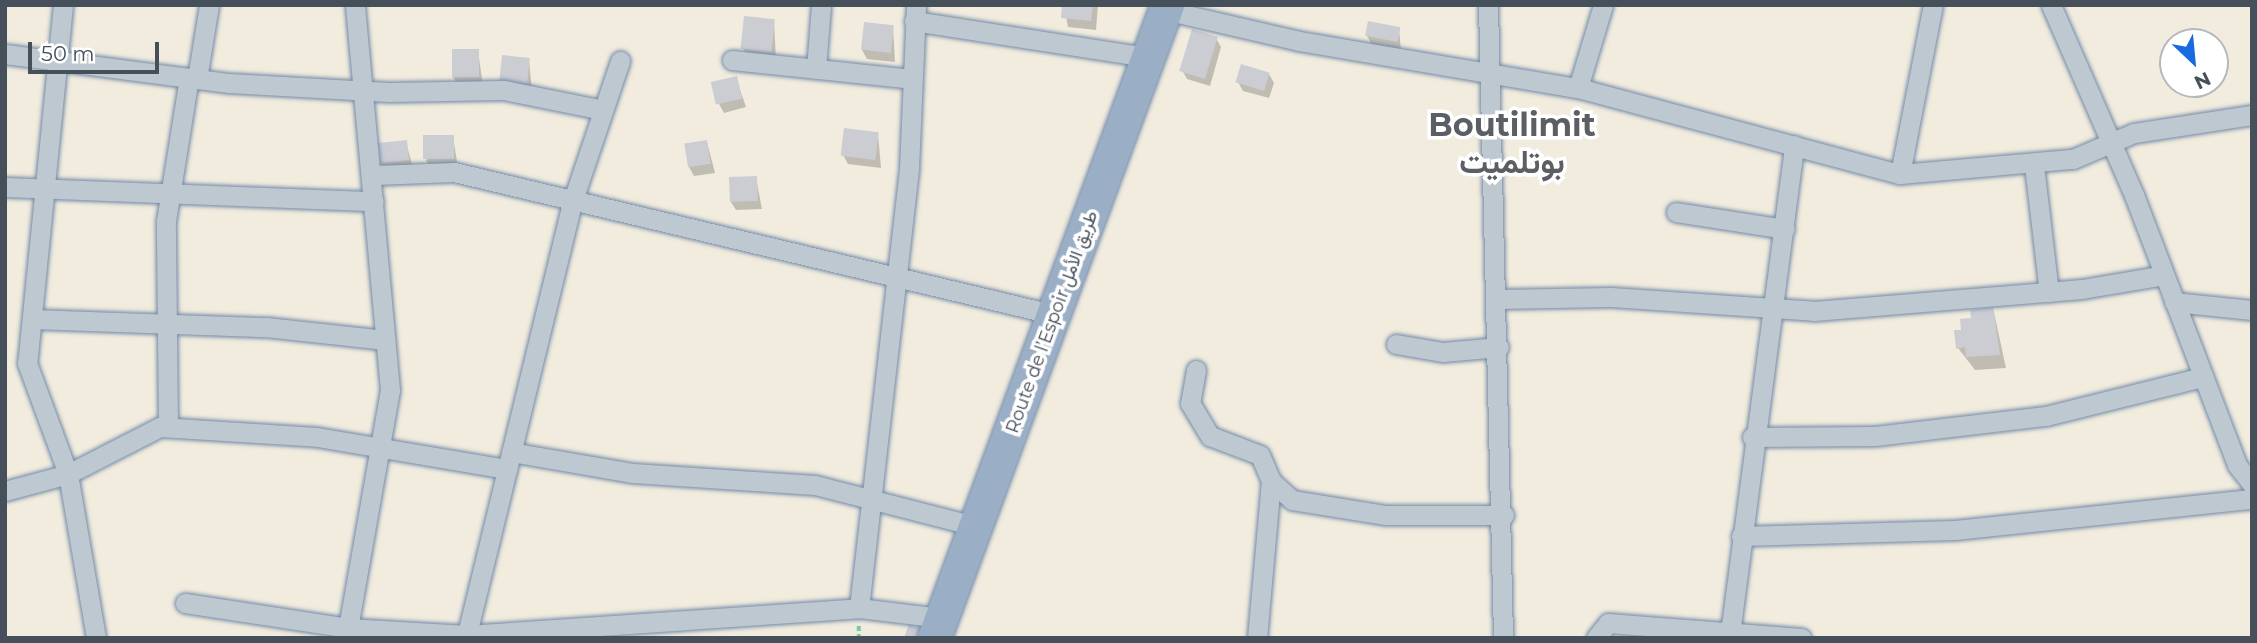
<!DOCTYPE html>
<html>
<head>
<meta charset="utf-8">
<style>
	body { margin:0 }
	#map { position:relative; width:2257px; height:643px; overflow:hidden; background:#f1eeee; font-family:Montserrat,Vazirmatn,sans-serif }
	div>[style] { position:absolute }
	.sand>* { inset:0; background:#f2ecde }
	.shadow>* { inset:0; background:#0003 }
	.building>* { inset:0; background:#cbcdd3; transform-origin:0 0 }
	.path>* { height:3.5px; margin-top:-1.75px; transform-origin:0; background:repeating-linear-gradient(90deg,#75cca4 0 5px,transparent 0 8.5px) }
	.roads { filter:drop-shadow(0 0 2px #718aa8) drop-shadow(0 0 2px #718aa8) }
	.minor>* { height:19px; margin:-9.5px; padding:0 9.5px; transform-origin:9.5px; border-radius:9.5px; background:#bec8d0 }
	.trunk>* { height:33px; margin:-16.5px; padding:0 16.5px; transform-origin:16.5px; border-radius:16.5px; background:#9aaec5 }
	span { translate:-50% -50%; white-space:nowrap; text-align:center; line-height:1.15; -webkit-text-stroke:7px #fff; paint-order:stroke }
	.street-label { font-size:18px; color:#46505b }
	.town-label { font-size:32px; color:#5b5e63; font-weight:700 }
	.frame { position:absolute; inset:0; border:7px solid #46505b; pointer-events:none }
	.north { position:absolute; left:2159px; top:28px; width:70px; height:70px; box-sizing:border-box; background:#fff; border:2px solid #b5b9bd; border-radius:50%; rotate:154deg; font-size:19px; font-weight:700; line-height:28px; text-align:center; color:#46505b }
	.north::after { content:''; display:block; margin:auto; width:24px; height:32px; background:#1a69de; clip-path:polygon(50% 0,100% 100%,50% 72%,0 100%) }
	.scale { position:absolute; left:28px; top:42px; width:131px; height:32px; box-sizing:border-box; border:4px solid #46505b; border-top:0; padding-left:9px; font-size:21px; line-height:24px; white-space:nowrap; color:#46505b; -webkit-text-stroke:5px #fff; paint-order:stroke }
</style>
</head>
<body>
<div id="map">
	<div class="sand">
		<div style="clip-path:polygon(evenodd,5px 5px,2252px 5px,2252px 638px,5px 638px,5px 5px,2173px 42px,2215px 42px,2215px 84px,2173px 84px,2173px 42px)"></div>
	</div>
	<div class="shadow">
		<div style="clip-path:polygon(1064px 5px,1098px 5px,1096px 30px,1068px 27px)"></div>
		<div style="clip-path:polygon(774px 21px,776px 60px,748px 57px,743px 48px)"></div>
		<div style="clip-path:polygon(893px 27px,895px 62px,867px 59px,862px 50px)"></div>
		<div style="clip-path:polygon(1399px 29px,1401px 51px,1372px 45px,1367px 36px)"></div>
		<div style="clip-path:polygon(1216px 38px,1221px 47px,1210px 86px,1187px 79px,1182px 70px)"></div>
		<div style="clip-path:polygon(478px 51px,483px 86px,458px 85px,453px 77px)"></div>
		<div style="clip-path:polygon(529px 60px,532px 92px,501px 81px)"></div>
		<div style="clip-path:polygon(1269px 74px,1274px 83px,1269px 98px,1243px 91px,1238px 82px)"></div>
		<div style="clip-path:polygon(736px 78px,746px 107px,724px 113px,719px 104px)"></div>
		<div style="clip-path:polygon(878px 134px,881px 168px,848px 164px,843px 155px)"></div>
		<div style="clip-path:polygon(453px 137px,458px 168px,431px 169px,426px 160px)"></div>
		<div style="clip-path:polygon(406px 142px,413px 168px,386px 171px,381px 162px)"></div>
		<div style="clip-path:polygon(707px 142px,715px 173px,694px 176px,689px 167px)"></div>
		<div style="clip-path:polygon(756px 178px,762px 209px,736px 210px,731px 202px)"></div>
		<div style="clip-path:polygon(1993px 308px,2006px 368px,1975px 370px,1958px 348px,1963px 332px)"></div>
	</div>
	<div class="building">
		<div style="clip-path:polygon(1062px 5px,1093px 5px,1091px 21px,1061px 18px)"></div>
		<div style="left:744px;top:16px;width:31px;height:33px;rotate:6deg"></div>
		<div style="left:1368px;top:21px;width:33px;height:15px;rotate:11deg"></div>
		<div style="left:864px;top:22px;width:30px;height:28px;rotate:6deg"></div>
		<div style="left:1192px;top:29px;width:27px;height:44px;rotate:17deg"></div>
		<div style="left:452px;top:49px;width:27px;height:28px"></div>
		<div style="left:502px;top:55px;width:28px;height:26px;rotate:6deg"></div>
		<div style="left:1241px;top:64px;width:30px;height:19px;rotate:17deg"></div>
		<div style="left:737px;top:76px;width:23px;height:27px;rotate:77deg"></div>
		<div style="left:844px;top:128px;width:35px;height:28px;rotate:7deg"></div>
		<div style="left:454px;top:135px;width:24px;height:31px;rotate:90deg"></div>
		<div style="left:407px;top:140px;width:20px;height:29px;rotate:84deg"></div>
		<div style="left:707px;top:140px;width:24px;height:23px;rotate:81deg"></div>
		<div style="left:757px;top:176px;width:25px;height:28px;rotate:88deg"></div>
		<div style="clip-path:polygon(1993px 307px,2000px 355px,1966px 357px,1965px 347px,1956px 349px,1954px 330px,1961px 330px,1960px 319px,1971px 318px,1970px 310px)"></div>
		<div style="clip-path:polygon(909px 624px,920px 628px,916px 638px,904px 638px)"></div>
	</div>
	<div class="path">
		<div style="left:859px;top:626px;width:12px;rotate:90deg"></div>
	</div>
	<div class="roads">
		<div class="minor">
			<div style="left:63px;top:5px;width:360px;rotate:95.7deg"></div>
			<div style="left:27px;top:363px;width:118px;rotate:69.7deg"></div>
			<div style="left:68px;top:474px;width:166px;rotate:80.3deg"></div>
			<div style="left:1488px;top:5px;width:633px;rotate:88.64deg"></div>
			<div style="left:2051px;top:5px;width:207px;rotate:66.4deg"></div>
			<div style="left:2134px;top:195px;width:289px;rotate:69.1deg"></div>
			<div style="left:2237px;top:465px;width:24px;rotate:52deg"></div>
			<div style="left:1165px;top:10px;width:138px;rotate:13deg"></div>
			<div style="left:1299px;top:41px;width:283px;rotate:9.6deg"></div>
			<div style="left:1578px;top:88px;width:333px;rotate:15deg"></div>
			<div style="left:1900px;top:174px;width:174px;rotate:-5deg"></div>
			<div style="left:2073px;top:159px;width:66px;rotate:-23.1deg"></div>
			<div style="left:2134px;top:133px;width:119px;rotate:-8.7deg"></div>
			<div style="left:914px;top:21px;width:236px;rotate:8.8deg"></div>
			<div style="left:5px;top:54px;width:226px;rotate:7.4deg"></div>
			<div style="left:229px;top:83px;width:160px;rotate:3.2deg"></div>
			<div style="left:389px;top:92px;width:115px;rotate:-1deg"></div>
			<div style="left:504px;top:90px;width:101px;rotate:11.4deg"></div>
			<div style="left:732px;top:60px;width:181px;rotate:6deg"></div>
			<div style="left:816px;top:69px;width:64px;rotate:-85.5deg"></div>
			<div style="left:197px;top:79px;width:75px;rotate:-80.8deg"></div>
			<div style="left:1578px;top:88px;width:87px;rotate:-73.2deg"></div>
			<div style="left:2034px;top:165px;width:128px;rotate:83.3deg"></div>
			<div style="left:1900px;top:174px;width:172px;rotate:-79deg"></div>
			<div style="left:375px;top:175px;width:79px;rotate:-2.2deg"></div>
			<div style="left:454px;top:172px;width:619px;rotate:13.36deg"></div>
			<div style="left:5px;top:187px;width:369px;rotate:2.2deg"></div>
			<div style="left:1676px;top:212px;width:110px;rotate:8.9deg"></div>
			<div style="left:1498px;top:299px;width:113px;rotate:-1deg"></div>
			<div style="left:1611px;top:297px;width:203px;rotate:3.9deg"></div>
			<div style="left:1814px;top:311px;width:269px;rotate:-4.7deg"></div>
			<div style="left:2082px;top:289px;width:83px;rotate:-9.7deg"></div>
			<div style="left:2174px;top:302px;width:78px;rotate:5.9deg"></div>
			<div style="left:32px;top:319px;width:234px;rotate:2deg"></div>
			<div style="left:266px;top:327px;width:120px;rotate:6.2deg"></div>
			<div style="left:1396px;top:344px;width:48px;rotate:9.7deg"></div>
			<div style="left:1443px;top:352px;width:56px;rotate:-5.1deg"></div>
			<div style="left:1196px;top:370px;width:34px;rotate:100deg"></div>
			<div style="left:1190px;top:403px;width:39px;rotate:59deg"></div>
			<div style="left:1210px;top:436px;width:53px;rotate:20.8deg"></div>
			<div style="left:1260px;top:455px;width:28px;rotate:67deg"></div>
			<div style="left:1271px;top:481px;width:28px;rotate:42deg"></div>
			<div style="left:1292px;top:500px;width:95px;rotate:9.1deg"></div>
			<div style="left:1386px;top:515px;width:118px"></div>
			<div style="left:168px;top:427px;width:206px;rotate:-90.6deg"></div>
			<div style="left:166px;top:221px;width:145px;rotate:-80.9deg"></div>
			<div style="left:1752px;top:437px;width:123px;rotate:-0.5deg"></div>
			<div style="left:1875px;top:436px;width:172px;rotate:-6.7deg"></div>
			<div style="left:2046px;top:416px;width:162px;rotate:-14deg"></div>
			<div style="left:511px;top:452px;width:124px;rotate:9.8deg"></div>
			<div style="left:633px;top:473px;width:182px;rotate:3.8deg"></div>
			<div style="left:815px;top:485px;width:169px;rotate:14.4deg"></div>
			<div style="left:5px;top:491px;width:65px;rotate:-15.1deg"></div>
			<div style="left:68px;top:474px;width:103px;rotate:-27.1deg"></div>
			<div style="left:160px;top:427px;width:157px;rotate:3.6deg"></div>
			<div style="left:317px;top:437px;width:193px;rotate:9.6deg"></div>
			<div style="left:1741px;top:536px;width:214px;rotate:-1.6deg"></div>
			<div style="left:1955px;top:530px;width:299px;rotate:-6deg"></div>
			<div style="left:185px;top:603px;width:165px;rotate:8.7deg"></div>
			<div style="left:348px;top:628px;width:119px;rotate:3.4deg"></div>
			<div style="left:467px;top:635px;width:393px;rotate:-3.9deg"></div>
			<div style="left:859px;top:608px;width:84px;rotate:6.9deg"></div>
			<div style="left:859px;top:608px;width:443px;rotate:-83.5deg"></div>
			<div style="left:909px;top:168px;width:163px;rotate:-87.5deg"></div>
			<div style="left:348px;top:628px;width:242px;rotate:-80deg"></div>
			<div style="left:390px;top:390px;width:387px;rotate:-95.2deg"></div>
			<div style="left:466px;top:638px;width:451px;rotate:-76.3deg"></div>
			<div style="left:573px;top:200px;width:147px;rotate:-71.3deg"></div>
			<div style="left:1257px;top:638px;width:158px;rotate:-84.9deg"></div>
			<div style="left:1596px;top:638px;width:19px;rotate:-51deg"></div>
			<div style="left:1608px;top:623px;width:194px;rotate:4.4deg"></div>
			<div style="left:1718px;top:638px;width:18px;rotate:-43deg"></div>
			<div style="left:1731px;top:626px;width:485px;rotate:-82.5deg"></div>
		</div>
		<div class="trunk">
			<div style="left:934px;top:638px;width:675px;rotate:-69.79deg"></div>
		</div>
	</div>
	<div class="street-label">
		<span style="left:1052px;top:322px;rotate:-70deg">Route de l’Espoir طريق الأمل</span>
	</div>
	<div class="town-label">
		<span style="left:1512px;top:144px">Boutilimit<br>بوتلميت</span>
	</div>
	<div class="frame"></div>
	<div class="north">N</div>
	<div class="scale">50 m</div>
</div>
</body>
</html>
